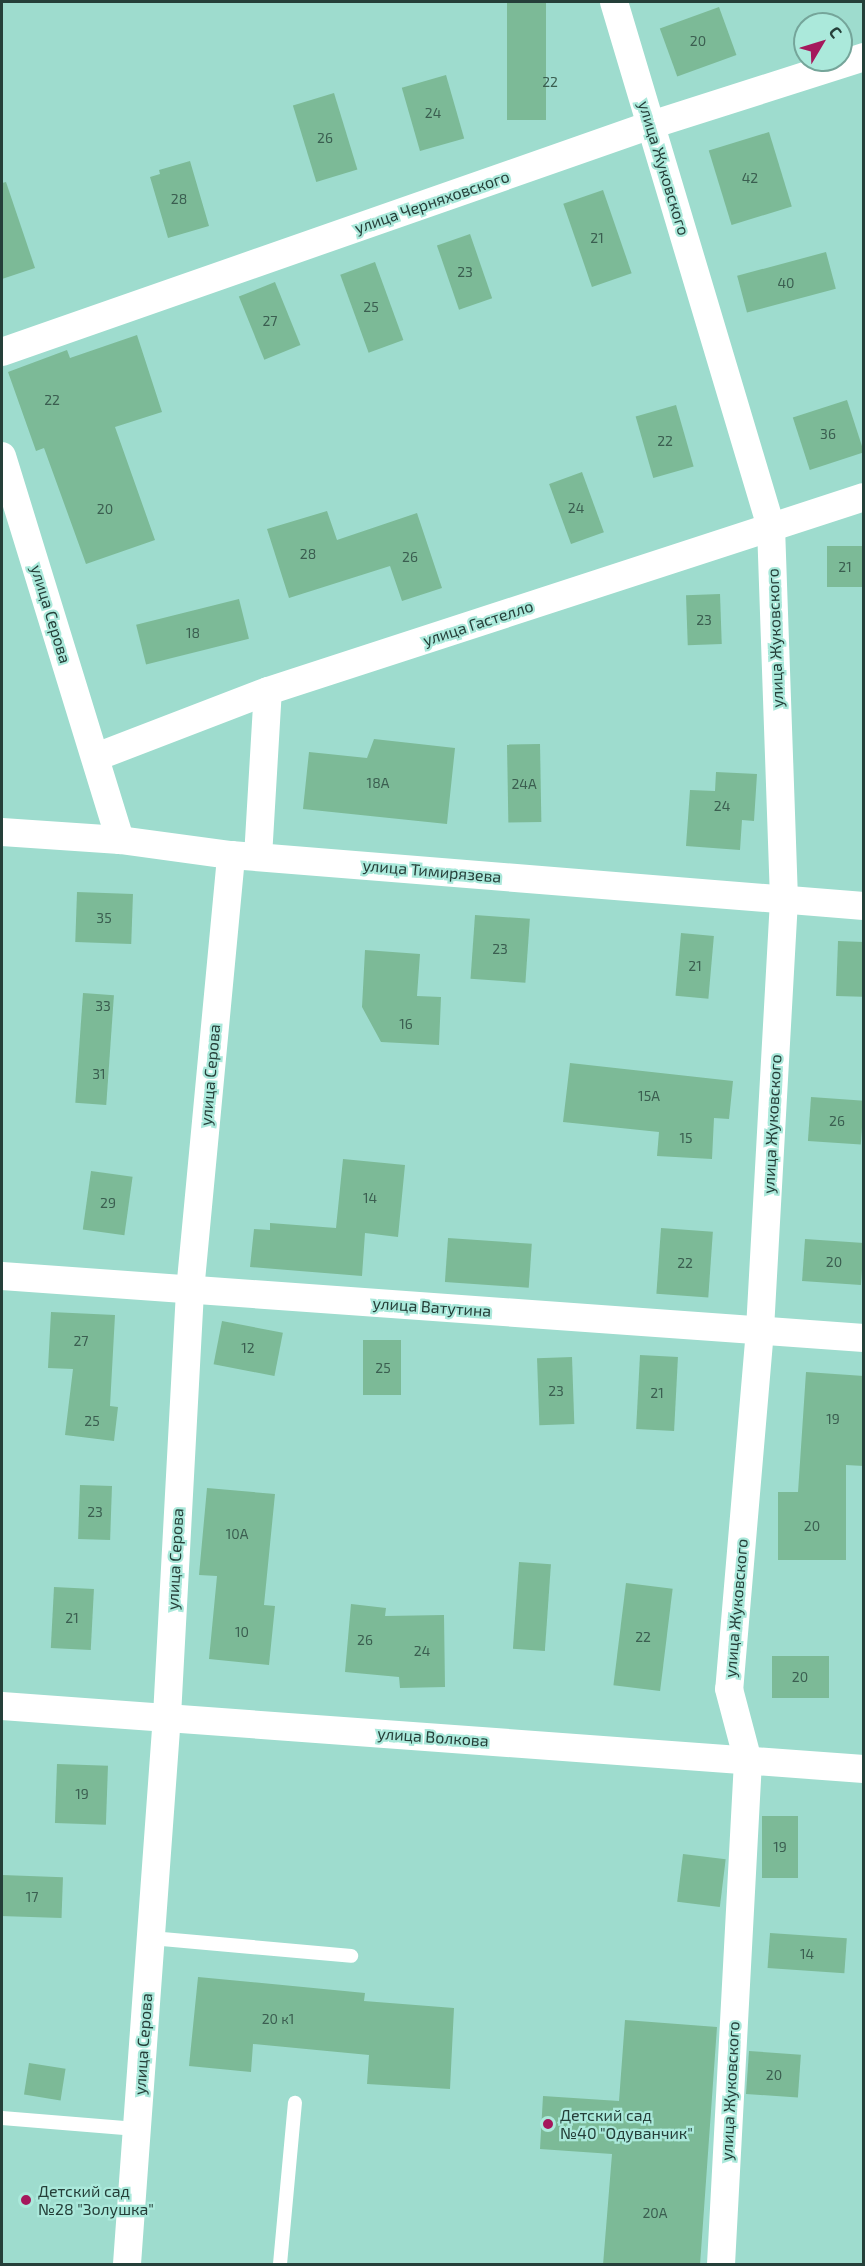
<!DOCTYPE html>
<html>
<head>
<meta charset="utf-8">
<style>
	body { margin:0 }
	#map { position:relative; width:865px; height:2266px; overflow:hidden; background:#9edcce; font-family:"Exo 2",sans-serif }
	div>[style] { position:absolute }
	.building>* { inset:0; background:#7cba97; transform-origin:0 0 }
	.lane>* { height:14px; margin:-7px; padding:0 7px; transform-origin:7px; border-radius:7px; background:#fff }
	.street>* { height:28px; margin:-14px; padding:0 14px; transform-origin:14px; border-radius:14px; background:#fff }
	.dots>* { width:16px; height:16px; translate:-50% -50%; box-sizing:border-box; border:3px solid #abe9db; border-radius:50% }
	span { translate:-50% -50%; white-space:nowrap; text-align:center; line-height:1.15; -webkit-text-stroke:4.5px #abe9db; paint-order:stroke }
	.number-label { font-size:14px; color:#3b5e50 }
	.number-label span { -webkit-text-stroke-width:0 }
	.street-label { font-size:16px; color:#253f39 }
	.poi-label { font-size:16px; color:#253f39 }
	.left { translate:0 -50%; text-align:left }
	.frame { position:absolute; inset:0; border:3px solid #253f39; pointer-events:none }
	.north { position:absolute; left:793px; top:12px; width:60px; height:60px; box-sizing:border-box; background:#abe9db; border:2px solid #75a59a; border-radius:50%; rotate:52deg; font-size:16px; font-weight:700; line-height:24px; text-align:center; color:#253f39 }
	.north::after { content:''; display:block; margin:auto; width:21px; height:27px; background:#a5185c; clip-path:polygon(50% 0,100% 100%,50% 72%,0 100%) }
</style>
</head>
<body>
<div id="map">
	<div class="building">
		<div style="left:507px;top:2px;width:39px;height:118px"></div>
		<div style="left:719px;top:7px;width:51px;height:63px;rotate:70deg"></div>
		<div style="left:446px;top:75px;width:66px;height:46px;rotate:74deg"></div>
		<div style="left:334px;top:93px;width:80px;height:43px;rotate:73deg"></div>
		<div style="left:769px;top:132px;width:78px;height:63px;rotate:73deg"></div>
		<div style="clip-path:polygon(190px 161px,209px 226px,168px 238px,150px 177px,160px 174px,159px 170px)"></div>
		<div style="clip-path:polygon(6px 182px,35px 268px,2px 279px,2px 183px)"></div>
		<div style="left:603px;top:190px;width:88px;height:42px;rotate:71deg"></div>
		<div style="left:470px;top:234px;width:68px;height:35px;rotate:71deg"></div>
		<div style="left:826px;top:252px;width:38px;height:92px;rotate:75deg"></div>
		<div style="left:375px;top:262px;width:83px;height:37px;rotate:70deg"></div>
		<div style="left:275px;top:282px;width:68px;height:39px;rotate:68deg"></div>
		<div style="clip-path:polygon(137px 335px,162px 412px,115px 427px,155px 540px,86px 564px,44px 448px,36px 451px,8px 372px,67px 350px,70px 358px)"></div>
		<div style="left:847px;top:400px;width:55px;height:57px;rotate:72deg"></div>
		<div style="left:676px;top:405px;width:64px;height:42px;rotate:74deg"></div>
		<div style="left:582px;top:472px;width:64px;height:35px;rotate:70deg"></div>
		<div style="clip-path:polygon(327px 511px,337px 540px,417px 513px,442px 588px,402px 601px,390px 566px,289px 598px,267px 529px)"></div>
		<div style="left:864px;top:546px;width:41px;height:37px;rotate:90deg"></div>
		<div style="left:720px;top:594px;width:50px;height:34px;rotate:88deg"></div>
		<div style="left:239px;top:599px;width:41px;height:106px;rotate:76deg"></div>
		<div style="clip-path:polygon(374px 739px,455px 748px,447px 824px,303px 809px,309px 752px,367px 758px)"></div>
		<div style="left:540px;top:744px;width:78px;height:33px;rotate:89deg"></div>
		<div style="clip-path:polygon(716px 772px,757px 774px,754px 821px,742px 820px,740px 850px,686px 846px,690px 790px,715px 791px)"></div>
		<div style="left:77px;top:892px;width:56px;height:50px;rotate:2deg"></div>
		<div style="left:475px;top:915px;width:55px;height:64px;rotate:4deg"></div>
		<div style="left:681px;top:933px;width:33px;height:63px;rotate:5deg"></div>
		<div style="left:838px;top:941px;width:26px;height:55px;rotate:2deg"></div>
		<div style="clip-path:polygon(365px 950px,420px 954px,417px 996px,441px 997px,439px 1045px,381px 1042px,362px 1007px)"></div>
		<div style="left:83px;top:993px;width:31px;height:110px;rotate:4deg"></div>
		<div style="clip-path:polygon(570px 1063px,733px 1081px,729px 1119px,714px 1118px,712px 1159px,657px 1156px,659px 1132px,563px 1122px)"></div>
		<div style="left:811px;top:1097px;width:53px;height:44px;rotate:4deg"></div>
		<div style="clip-path:polygon(343px 1159px,405px 1165px,398px 1237px,365px 1233px,362px 1276px,250px 1267px,254px 1229px,270px 1230px,270px 1223px,336px 1228px)"></div>
		<div style="left:91px;top:1171px;width:42px;height:59px;rotate:8deg"></div>
		<div style="left:661px;top:1228px;width:52px;height:66px;rotate:4deg"></div>
		<div style="left:448px;top:1238px;width:84px;height:44px;rotate:4deg"></div>
		<div style="left:805px;top:1239px;width:59px;height:42px;rotate:4deg"></div>
		<div style="clip-path:polygon(51px 1312px,115px 1315px,110px 1406px,118px 1407px,114px 1441px,65px 1435px,73px 1369px,48px 1368px)"></div>
		<div style="left:222px;top:1321px;width:62px;height:44px;rotate:11deg"></div>
		<div style="left:363px;top:1340px;width:38px;height:55px"></div>
		<div style="left:640px;top:1355px;width:38px;height:74px;rotate:3deg"></div>
		<div style="left:572px;top:1357px;width:67px;height:35px;rotate:88deg"></div>
		<div style="clip-path:polygon(806px 1372px,864px 1376px,864px 1466px,846px 1465px,846px 1560px,778px 1560px,778px 1492px,798px 1492px)"></div>
		<div style="left:80px;top:1485px;width:32px;height:54px;rotate:2deg"></div>
		<div style="clip-path:polygon(207px 1488px,275px 1494px,264px 1605px,275px 1606px,269px 1665px,209px 1659px,217px 1576px,199px 1575px)"></div>
		<div style="left:519px;top:1562px;width:32px;height:87px;rotate:4deg"></div>
		<div style="left:626px;top:1583px;width:47px;height:103px;rotate:7deg"></div>
		<div style="left:54px;top:1587px;width:40px;height:61px;rotate:3deg"></div>
		<div style="clip-path:polygon(351px 1604px,386px 1608px,385px 1616px,444px 1615px,445px 1687px,400px 1688px,399px 1677px,345px 1672px)"></div>
		<div style="left:772px;top:1656px;width:57px;height:42px"></div>
		<div style="left:57px;top:1764px;width:51px;height:59px;rotate:2deg"></div>
		<div style="left:762px;top:1816px;width:36px;height:62px"></div>
		<div style="left:683px;top:1854px;width:43px;height:48px;rotate:7deg"></div>
		<div style="left:2px;top:1875px;width:61px;height:41px;rotate:2deg"></div>
		<div style="left:770px;top:1933px;width:77px;height:35px;rotate:4deg"></div>
		<div style="clip-path:polygon(198px 1977px,365px 1993px,364px 2001px,454px 2008px,450px 2089px,367px 2084px,369px 2055px,253px 2044px,251px 2072px,189px 2066px)"></div>
		<div style="clip-path:polygon(625px 2020px,717px 2027px,700px 2265px,603px 2265px,612px 2154px,540px 2149px,543px 2096px,619px 2101px)"></div>
		<div style="left:749px;top:2051px;width:52px;height:43px;rotate:4deg"></div>
		<div style="left:29px;top:2063px;width:37px;height:32px;rotate:9deg"></div>
	</div>
	<div class="lane">
		<div style="left:151px;top:1938px;width:201px;rotate:5.1deg"></div>
		<div style="left:2px;top:2118px;width:135px;rotate:4.7deg"></div>
		<div style="left:280px;top:2264px;width:162px;rotate:-84.7deg"></div>
	</div>
	<div class="street">
		<div style="left:614px;top:2px;width:548px;rotate:73.35deg"></div>
		<div style="left:771px;top:527px;width:373px;rotate:88deg"></div>
		<div style="left:784px;top:900px;width:431px;rotate:93.2deg"></div>
		<div style="left:760px;top:1330px;width:360px;rotate:94.9deg"></div>
		<div style="left:729px;top:1689px;width:74px;rotate:75.2deg"></div>
		<div style="left:748px;top:1761px;width:504px;rotate:93.07deg"></div>
		<div style="left:2px;top:352px;width:688px;rotate:-19.28deg"></div>
		<div style="left:651px;top:125px;width:224px;rotate:-17.7deg"></div>
		<div style="left:2px;top:456px;width:402px;rotate:72.9deg"></div>
		<div style="left:96px;top:757px;width:184px;rotate:-21deg"></div>
		<div style="left:268px;top:691px;width:627px;rotate:-18.03deg"></div>
		<div style="left:2px;top:832px;width:118px;rotate:3.9deg"></div>
		<div style="left:120px;top:840px;width:112px;rotate:7.7deg"></div>
		<div style="left:231px;top:855px;width:635px;rotate:4.61deg"></div>
		<div style="left:258px;top:857px;width:166px;rotate:-86.6deg"></div>
		<div style="left:2px;top:1276px;width:864px;rotate:4.11deg"></div>
		<div style="left:2px;top:1706px;width:864px;rotate:4.18deg"></div>
		<div style="left:127px;top:2264px;width:549px;rotate:-85.83deg"></div>
		<div style="left:167px;top:1716px;width:426px;rotate:-86.9deg"></div>
		<div style="left:190px;top:1291px;width:438px;rotate:-84.6deg"></div>
	</div>
	<div class="dots">
		<div style="left:548px;top:2124px;background:#a5185c"></div>
		<div style="left:26px;top:2200px;background:#a5185c"></div>
	</div>
	<div class="number-label">
		<span style="left:698px;top:41px">20</span>
		<span style="left:550px;top:82px">22</span>
		<span style="left:433px;top:113px">24</span>
		<span style="left:325px;top:138px">26</span>
		<span style="left:750px;top:178px">42</span>
		<span style="left:179px;top:199px">28</span>
		<span style="left:597px;top:238px">21</span>
		<span style="left:465px;top:272px">23</span>
		<span style="left:786px;top:283px">40</span>
		<span style="left:371px;top:307px">25</span>
		<span style="left:270px;top:321px">27</span>
		<span style="left:52px;top:400px">22</span>
		<span style="left:828px;top:434px">36</span>
		<span style="left:665px;top:441px">22</span>
		<span style="left:576px;top:508px">24</span>
		<span style="left:105px;top:509px">20</span>
		<span style="left:308px;top:554px">28</span>
		<span style="left:410px;top:557px">26</span>
		<span style="left:845px;top:567px">21</span>
		<span style="left:704px;top:620px">23</span>
		<span style="left:193px;top:633px">18</span>
		<span style="left:378px;top:783px">18А</span>
		<span style="left:524px;top:784px">24А</span>
		<span style="left:722px;top:806px">24</span>
		<span style="left:104px;top:918px">35</span>
		<span style="left:500px;top:949px">23</span>
		<span style="left:695px;top:966px">21</span>
		<span style="left:103px;top:1006px">33</span>
		<span style="left:406px;top:1024px">16</span>
		<span style="left:99px;top:1074px">31</span>
		<span style="left:649px;top:1096px">15А</span>
		<span style="left:837px;top:1121px">26</span>
		<span style="left:686px;top:1138px">15</span>
		<span style="left:370px;top:1198px">14</span>
		<span style="left:108px;top:1203px">29</span>
		<span style="left:834px;top:1262px">20</span>
		<span style="left:685px;top:1263px">22</span>
		<span style="left:81px;top:1341px">27</span>
		<span style="left:248px;top:1348px">12</span>
		<span style="left:383px;top:1368px">25</span>
		<span style="left:556px;top:1391px">23</span>
		<span style="left:657px;top:1393px">21</span>
		<span style="left:833px;top:1419px">19</span>
		<span style="left:92px;top:1421px">25</span>
		<span style="left:95px;top:1512px">23</span>
		<span style="left:812px;top:1526px">20</span>
		<span style="left:237px;top:1534px">10А</span>
		<span style="left:72px;top:1618px">21</span>
		<span style="left:242px;top:1632px">10</span>
		<span style="left:643px;top:1637px">22</span>
		<span style="left:365px;top:1640px">26</span>
		<span style="left:422px;top:1651px">24</span>
		<span style="left:800px;top:1677px">20</span>
		<span style="left:82px;top:1794px">19</span>
		<span style="left:780px;top:1847px">19</span>
		<span style="left:32px;top:1897px">17</span>
		<span style="left:807px;top:1954px">14</span>
		<span style="left:278px;top:2019px">20 к1</span>
		<span style="left:774px;top:2075px">20</span>
		<span style="left:655px;top:2213px">20А</span>
	</div>
	<div class="street-label">
		<span style="left:664px;top:168px;rotate:73deg">улица Жуковского</span>
		<span style="left:432px;top:202px;rotate:-19deg">улица Черняховского</span>
		<span style="left:51px;top:614px;rotate:73deg">улица Серова</span>
		<span style="left:478px;top:623px;rotate:-18deg">улица Гастелло</span>
		<span style="left:775px;top:638px;rotate:-92deg">улица Жуковского</span>
		<span style="left:432px;top:871px;rotate:5deg">улица Тимирязева</span>
		<span style="left:210px;top:1075px;rotate:-85deg">улица Серова</span>
		<span style="left:772px;top:1124px;rotate:-87deg">улица Жуковского</span>
		<span style="left:432px;top:1307px;rotate:4deg">улица Ватутина</span>
		<span style="left:175px;top:1559px;rotate:-87deg">улица Серова</span>
		<span style="left:736px;top:1608px;rotate:-85deg">улица Жуковского</span>
		<span style="left:433px;top:1737px;rotate:4deg">улица Волкова</span>
		<span style="left:143px;top:2044px;rotate:-86deg">улица Серова</span>
		<span style="left:730px;top:2091px;rotate:-87deg">улица Жуковского</span>
	</div>
	<div class="poi-label">
		<span class="left" style="left:560px;top:2124px">Детский сад<br>№40 "Одуванчик"</span>
		<span class="left" style="left:38px;top:2200px">Детский сад<br>№28 "Золушка"</span>
	</div>
	<div class="frame"></div>
	<div class="north">С</div>
</div>
</body>
</html>
